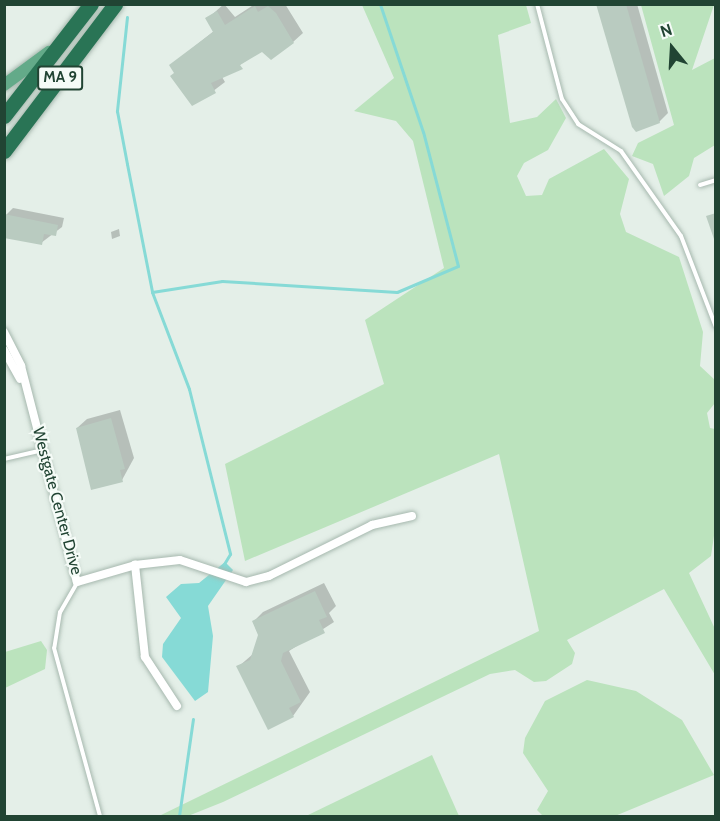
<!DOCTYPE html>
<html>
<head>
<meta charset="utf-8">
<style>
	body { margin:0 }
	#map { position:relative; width:720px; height:821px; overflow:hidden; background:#e4efe8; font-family:Cabin,sans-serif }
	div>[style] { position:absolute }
	.green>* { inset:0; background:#bbe3bd }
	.water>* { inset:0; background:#86dad6 }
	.shadow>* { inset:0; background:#0003 }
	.stream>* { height:3px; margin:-1.5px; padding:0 1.5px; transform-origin:1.5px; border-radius:1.5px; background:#86dad6 }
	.building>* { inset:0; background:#b9cbc0 }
	.path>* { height:1.5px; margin-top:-0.75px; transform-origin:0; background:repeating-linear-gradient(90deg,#81b79b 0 3px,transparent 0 7.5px) }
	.roads { filter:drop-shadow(0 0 2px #a6b8ae) drop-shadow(0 0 2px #a6b8ae) }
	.lane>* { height:4px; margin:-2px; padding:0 2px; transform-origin:2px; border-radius:2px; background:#fff }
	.street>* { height:8px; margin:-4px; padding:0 4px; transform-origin:4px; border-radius:4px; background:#fff }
	.primary>* { height:12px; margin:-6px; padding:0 6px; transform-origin:6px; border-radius:6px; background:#63aa89 }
	.highway>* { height:15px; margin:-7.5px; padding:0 7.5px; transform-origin:7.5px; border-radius:7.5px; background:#297455 }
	span { translate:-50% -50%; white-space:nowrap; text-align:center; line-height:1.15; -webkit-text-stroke:4.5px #f5fbf7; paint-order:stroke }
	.shield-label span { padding:2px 4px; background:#f5fbf7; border:2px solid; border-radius:4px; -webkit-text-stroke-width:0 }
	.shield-label { font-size:15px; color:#214433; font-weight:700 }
	.street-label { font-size:16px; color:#214433 }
	.frame { position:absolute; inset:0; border:6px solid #214433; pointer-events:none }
	.north { position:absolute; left:642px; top:18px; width:60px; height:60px; -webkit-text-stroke:4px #f5fbf7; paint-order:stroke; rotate:342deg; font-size:16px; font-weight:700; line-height:24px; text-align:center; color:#214433 }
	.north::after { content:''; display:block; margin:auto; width:21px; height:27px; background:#214433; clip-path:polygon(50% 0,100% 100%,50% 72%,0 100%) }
</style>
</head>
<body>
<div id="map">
	<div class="green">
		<div style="clip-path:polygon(362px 5px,526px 5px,531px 23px,498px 35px,510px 123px,537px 117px,556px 99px,566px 118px,548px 150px,524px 163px,517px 176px,526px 196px,542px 195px,549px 179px,604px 149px,629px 179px,620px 214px,626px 232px,679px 257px,703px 332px,700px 366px,715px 380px,715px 403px,707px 413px,710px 428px,715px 429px,715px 529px,711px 556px,689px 573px,715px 629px,715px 675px,664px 589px,567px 640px,575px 653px,572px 664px,546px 681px,534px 682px,515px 670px,490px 674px,223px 802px,188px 816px,159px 816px,539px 631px,499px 454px,245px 561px,225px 464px,384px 384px,365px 320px,444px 268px,413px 141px,396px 121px,354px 111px,394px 78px)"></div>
		<div style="clip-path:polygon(641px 5px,714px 5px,692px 70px,715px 58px,715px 145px,694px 158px,689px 176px,664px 196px,653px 164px,632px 156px,638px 143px,674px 125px)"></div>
		<div style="clip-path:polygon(41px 641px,47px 650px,45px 669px,5px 688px,5px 652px)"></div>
		<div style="clip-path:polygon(587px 680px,636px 691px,682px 720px,714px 775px,615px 816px,543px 816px,537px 810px,548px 791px,523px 753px,525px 738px,545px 701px)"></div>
		<div style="clip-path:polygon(432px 755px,459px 816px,306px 816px)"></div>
	</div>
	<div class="water">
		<div style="clip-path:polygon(225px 562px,233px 570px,208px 606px,213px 636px,208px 692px,195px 701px,162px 657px,163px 644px,181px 618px,166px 597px,181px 584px,199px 583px)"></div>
	</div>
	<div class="shadow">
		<div style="clip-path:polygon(224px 4px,235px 17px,255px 4px,285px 4px,303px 33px,293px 42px,262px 50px,222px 77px,225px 82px,204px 98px,171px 65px,214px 31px,207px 19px)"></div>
		<div style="clip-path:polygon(599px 4px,637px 4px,668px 113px,659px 122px,633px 126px)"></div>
		<div style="clip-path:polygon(13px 208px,64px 218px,62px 227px,41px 243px,6px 215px)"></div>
		<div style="clip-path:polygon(119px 229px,120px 236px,112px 239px,111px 232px)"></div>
		<div style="clip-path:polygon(120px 410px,134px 458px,122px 480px,77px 428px,87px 419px)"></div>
		<div style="clip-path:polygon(324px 583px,336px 606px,329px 613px,334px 622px,289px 651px,310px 692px,293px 716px,238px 667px,253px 654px,260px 635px,253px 622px,263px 612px)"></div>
	</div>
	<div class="stream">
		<div style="left:127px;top:17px;width:95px;rotate:96.1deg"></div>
		<div style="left:117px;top:111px;width:54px;rotate:79.3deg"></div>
		<div style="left:127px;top:164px;width:130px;rotate:78.9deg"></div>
		<div style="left:152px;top:292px;width:104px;rotate:69.1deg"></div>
		<div style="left:189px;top:389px;width:170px;rotate:76deg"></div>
		<div style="left:230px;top:554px;width:12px;rotate:121deg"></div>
		<div style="left:152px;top:292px;width:71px;rotate:-8.9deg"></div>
		<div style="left:222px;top:281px;width:175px;rotate:3.6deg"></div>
		<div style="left:397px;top:292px;width:66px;rotate:-23.1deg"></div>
		<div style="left:458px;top:266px;width:138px;rotate:-104.6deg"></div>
		<div style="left:423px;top:132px;width:135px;rotate:-108.6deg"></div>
		<div style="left:179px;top:816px;width:98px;rotate:-81.8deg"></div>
	</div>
	<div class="building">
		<div style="clip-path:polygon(596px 4px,626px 4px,660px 123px,636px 132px,632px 127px)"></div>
		<div style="clip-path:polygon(255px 6px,258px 12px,268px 6px,276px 13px,294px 43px,271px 60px,262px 52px,240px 65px,243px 69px,211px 83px,216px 93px,192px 106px,170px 76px,174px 73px,169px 65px,213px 32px,205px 18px,217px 11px,225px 25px)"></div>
		<div style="clip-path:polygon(716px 213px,716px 239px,714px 239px,706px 216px)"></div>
		<div style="clip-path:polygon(4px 214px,58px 225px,56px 236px,44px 234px,42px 245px,4px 238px)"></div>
		<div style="clip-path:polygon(111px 418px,125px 469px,120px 470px,123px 482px,91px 490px,76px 428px)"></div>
		<div style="clip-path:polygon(315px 591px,327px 617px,319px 620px,325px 633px,283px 653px,281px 661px,301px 702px,289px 708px,294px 717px,268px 730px,236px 666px,250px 660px,258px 635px,252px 621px)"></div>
	</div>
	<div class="path">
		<div style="left:215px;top:6px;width:2px;rotate:-90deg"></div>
	</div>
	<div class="roads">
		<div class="lane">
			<div style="left:537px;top:4px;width:98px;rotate:75.3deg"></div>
			<div style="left:562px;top:99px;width:30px;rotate:57deg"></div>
			<div style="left:578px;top:124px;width:51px;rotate:32.1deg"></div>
			<div style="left:621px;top:151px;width:104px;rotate:54.8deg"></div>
			<div style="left:681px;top:236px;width:97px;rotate:69deg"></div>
			<div style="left:700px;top:185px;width:17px;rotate:-17deg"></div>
			<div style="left:4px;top:459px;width:40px;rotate:-13deg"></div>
			<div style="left:77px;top:583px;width:34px;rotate:120deg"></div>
			<div style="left:60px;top:612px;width:36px;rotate:99deg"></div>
			<div style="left:54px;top:648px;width:174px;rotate:74.7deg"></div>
		</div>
		<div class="street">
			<div style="left:4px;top:332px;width:38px;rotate:63deg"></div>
			<div style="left:21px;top:366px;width:223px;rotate:75.5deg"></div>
			<div style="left:77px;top:582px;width:60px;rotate:-16.3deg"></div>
			<div style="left:4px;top:350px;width:33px;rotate:61deg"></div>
			<div style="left:177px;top:706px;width:59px;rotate:-123.1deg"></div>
			<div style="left:145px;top:657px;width:93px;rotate:-96.2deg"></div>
			<div style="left:135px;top:565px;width:45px;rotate:-6.3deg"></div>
			<div style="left:180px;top:560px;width:70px;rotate:18.4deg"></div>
			<div style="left:246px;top:582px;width:24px;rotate:-15deg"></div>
			<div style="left:269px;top:576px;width:115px;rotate:-26.3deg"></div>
			<div style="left:372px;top:525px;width:41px;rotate:-12.7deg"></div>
		</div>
		<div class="primary">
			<div style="left:4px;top:85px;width:56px;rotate:-36.3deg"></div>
		</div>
		<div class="highway">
			<div style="left:4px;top:116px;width:142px;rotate:-52.2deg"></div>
			<div style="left:4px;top:151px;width:184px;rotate:-52.9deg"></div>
		</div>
	</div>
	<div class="shield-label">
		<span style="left:60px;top:78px">MA 9</span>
	</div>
	<div class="street-label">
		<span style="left:57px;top:501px;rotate:75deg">Westgate Center Drive</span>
	</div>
	<div class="frame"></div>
	<div class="north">N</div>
</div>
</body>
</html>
